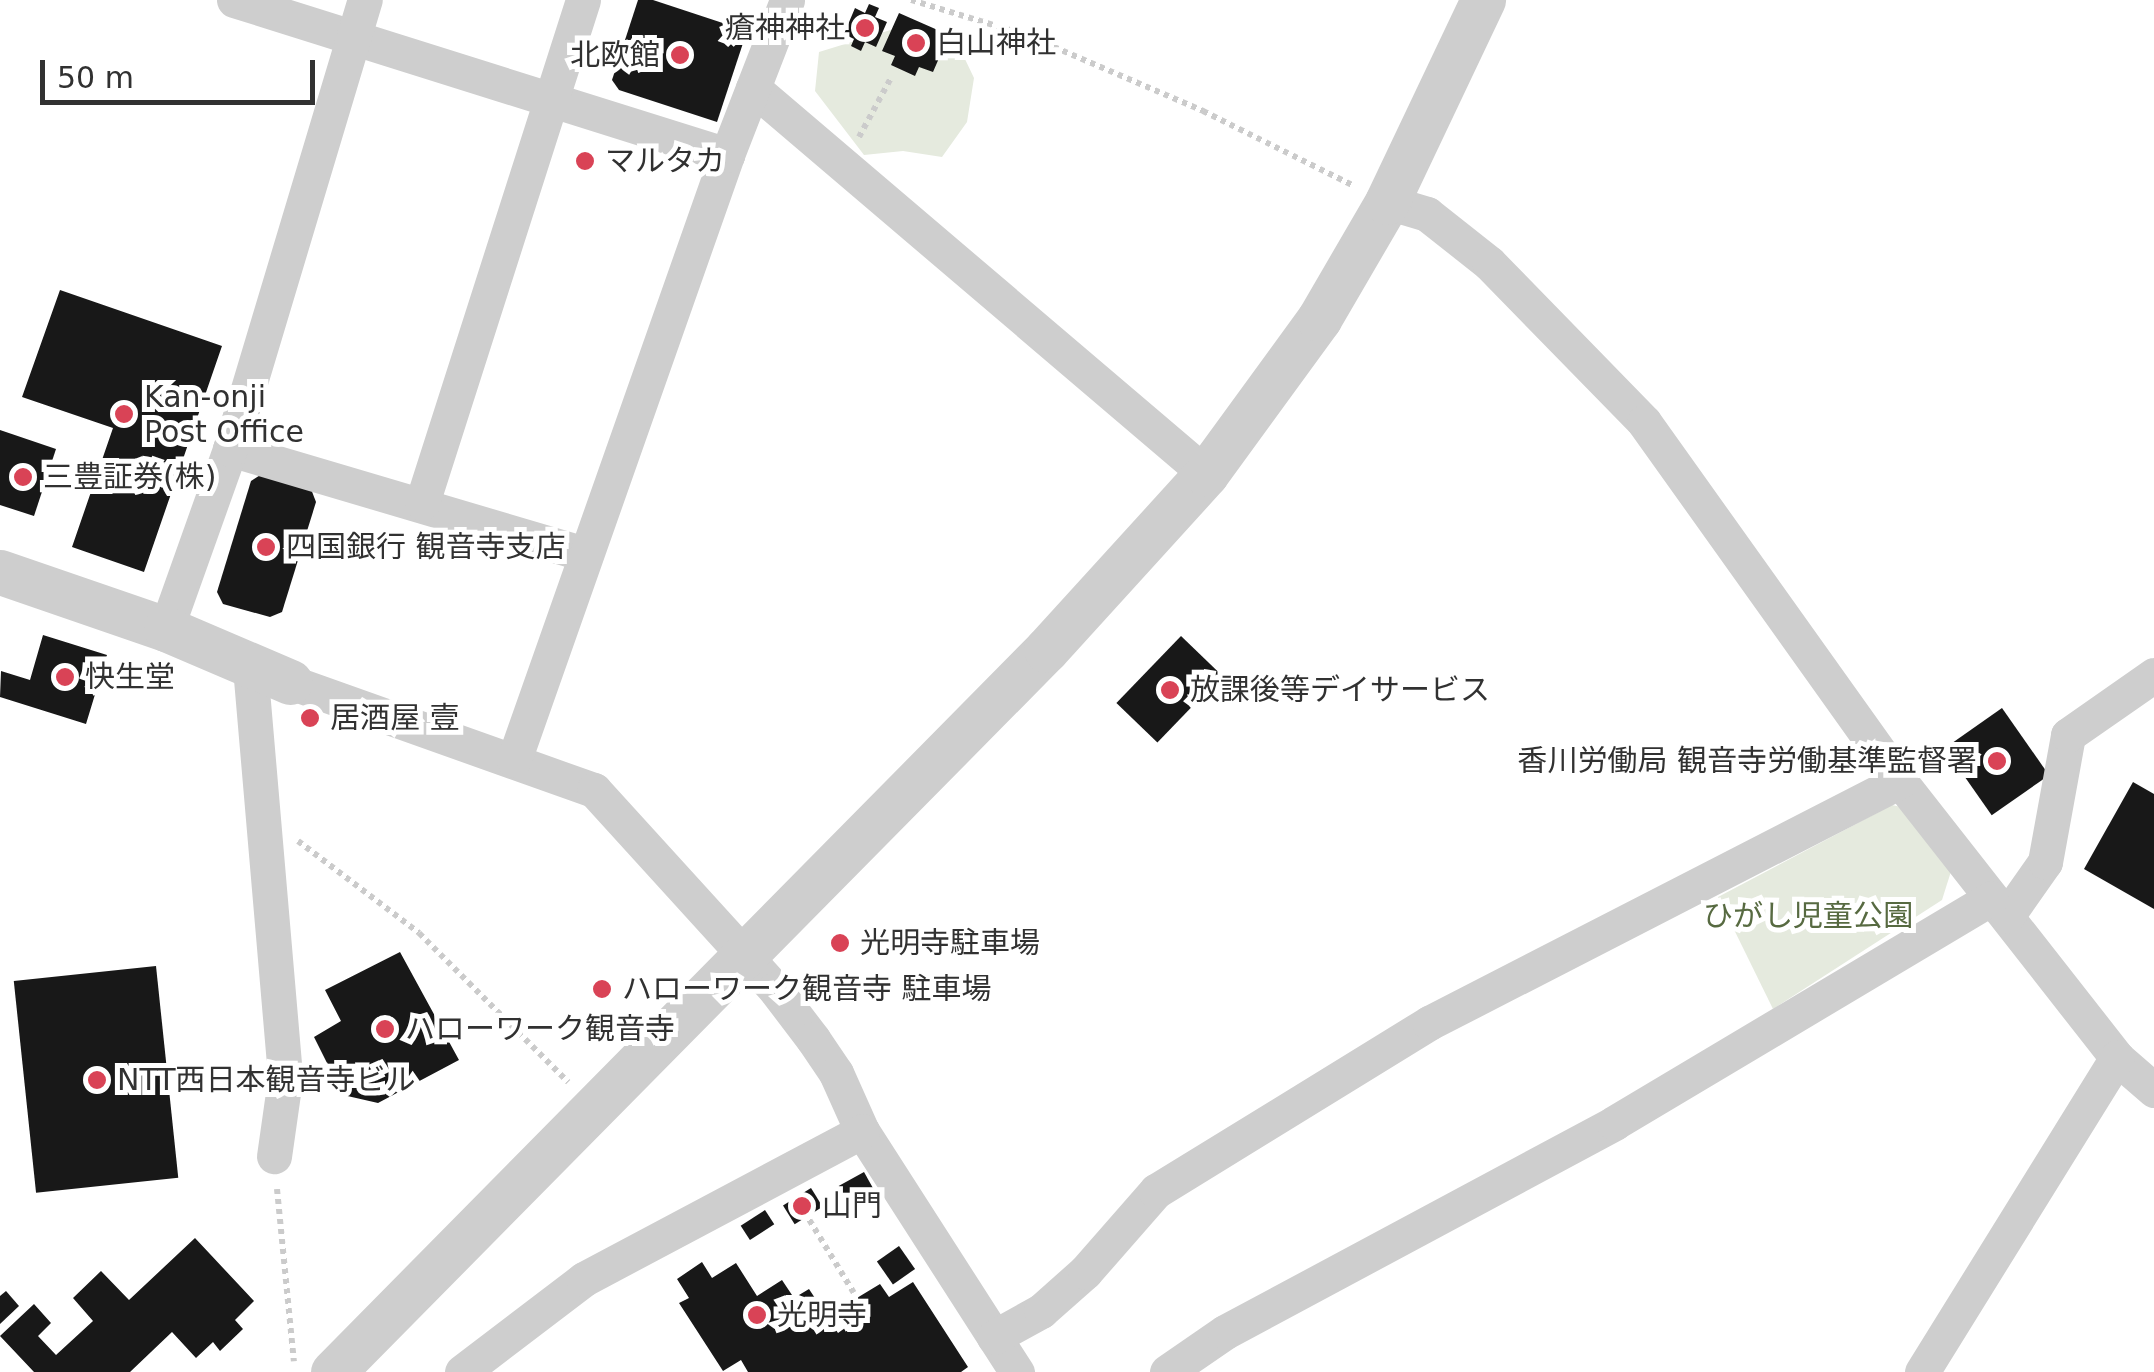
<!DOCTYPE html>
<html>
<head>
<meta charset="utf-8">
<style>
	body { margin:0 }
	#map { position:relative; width:2154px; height:1372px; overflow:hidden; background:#fff; font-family:"DejaVu Sans","Noto Sans JP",sans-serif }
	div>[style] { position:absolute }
	.green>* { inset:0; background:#e5eade }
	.building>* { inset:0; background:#181818; transform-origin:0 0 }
	.path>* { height:6px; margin-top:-3px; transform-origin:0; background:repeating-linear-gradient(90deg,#cbcbcb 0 5px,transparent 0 10px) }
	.minor>* { height:35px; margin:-17.5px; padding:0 17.5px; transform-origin:17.5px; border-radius:17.5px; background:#cecece }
	.tertiary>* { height:45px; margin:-22.5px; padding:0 22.5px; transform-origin:22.5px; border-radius:22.5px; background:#cecece }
	.dots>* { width:28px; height:28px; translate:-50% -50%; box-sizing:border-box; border:5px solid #fff; border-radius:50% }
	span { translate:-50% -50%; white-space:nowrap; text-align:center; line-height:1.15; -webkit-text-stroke:10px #fff; paint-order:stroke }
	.poi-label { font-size:30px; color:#313131 }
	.right { translate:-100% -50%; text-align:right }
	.left { translate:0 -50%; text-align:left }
	.park-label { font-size:30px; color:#576a41 }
	.scale { position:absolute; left:40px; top:60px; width:275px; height:45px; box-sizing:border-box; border:5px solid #313131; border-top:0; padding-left:12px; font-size:30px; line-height:35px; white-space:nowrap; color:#313131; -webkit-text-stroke:8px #fff; paint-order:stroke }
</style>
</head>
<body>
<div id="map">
	<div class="green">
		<div style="clip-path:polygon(897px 28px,939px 35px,964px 57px,974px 78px,967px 122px,942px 157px,903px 151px,864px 155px,815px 91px,819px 52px)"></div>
		<div style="clip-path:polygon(1892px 805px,1910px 809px,1953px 865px,1942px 900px,1773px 1009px,1718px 897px)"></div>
	</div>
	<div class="building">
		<div style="clip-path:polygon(638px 0,653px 0,747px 31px,717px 122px,619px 90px,612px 80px)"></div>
		<div style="clip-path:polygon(869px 4px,879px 8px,875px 17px,887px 22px,876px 47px,865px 42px,861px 51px,851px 46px,854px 39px,844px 34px,855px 8px,865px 13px)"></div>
		<div style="clip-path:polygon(899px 13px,949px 35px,933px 72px,919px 67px,915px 76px,891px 65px,895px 56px,882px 51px)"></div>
		<div style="clip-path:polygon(60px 290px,222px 346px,144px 572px,72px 547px,113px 428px,22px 397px)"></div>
		<div style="clip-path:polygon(0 430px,56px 449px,34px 516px,0 505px)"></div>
		<div style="clip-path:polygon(262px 474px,311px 489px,316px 502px,282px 612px,270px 617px,223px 604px,217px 592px,251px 481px)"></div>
		<div style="clip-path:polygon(43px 635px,107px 655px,86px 724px,0 697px,1px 671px,30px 680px)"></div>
		<div style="left:1181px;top:636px;width:57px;height:93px;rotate:44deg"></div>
		<div style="left:2002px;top:708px;width:82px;height:70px;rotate:55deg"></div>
		<div style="clip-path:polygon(2133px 782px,2154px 794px,2154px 909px,2084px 869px)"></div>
		<div style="clip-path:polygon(400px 952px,459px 1060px,378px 1103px,343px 1095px,314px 1037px,341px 1021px,325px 990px)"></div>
		<div style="left:156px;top:966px;width:213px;height:143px;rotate:84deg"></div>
		<div style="left:864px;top:1172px;width:29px;height:29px;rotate:61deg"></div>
		<div style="left:811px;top:1188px;width:22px;height:33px;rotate:58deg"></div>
		<div style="left:765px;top:1210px;width:17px;height:29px;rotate:57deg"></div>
		<div style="clip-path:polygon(195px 1238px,254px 1301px,235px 1320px,243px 1329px,220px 1351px,213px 1342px,196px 1358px,172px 1332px,130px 1372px,34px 1372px,0 1336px,34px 1304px,51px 1323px,38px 1336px,56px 1355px,93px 1321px,73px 1298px,101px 1271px,129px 1300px)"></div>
		<div style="left:899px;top:1246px;width:28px;height:27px;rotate:55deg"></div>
		<div style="clip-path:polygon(702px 1262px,712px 1278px,736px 1263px,757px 1296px,782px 1280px,794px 1298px,809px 1289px,838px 1333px,852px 1323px,842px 1307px,880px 1284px,889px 1297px,913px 1282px,968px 1367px,961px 1372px,748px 1372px,741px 1360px,723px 1371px,679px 1303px,689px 1298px,677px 1279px)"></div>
		<div style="clip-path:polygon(6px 1291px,19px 1306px,0 1324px,0 1296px)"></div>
	</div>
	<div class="path">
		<div style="left:911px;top:0;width:120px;rotate:16.9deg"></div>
		<div style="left:1026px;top:35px;width:193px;rotate:23.2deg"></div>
		<div style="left:1203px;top:111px;width:166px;rotate:26.4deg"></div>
		<div style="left:859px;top:137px;width:69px;rotate:-61.6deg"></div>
		<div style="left:298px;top:841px;width:152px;rotate:37.2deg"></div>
		<div style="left:419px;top:933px;width:211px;rotate:45deg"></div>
		<div style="left:277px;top:1189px;width:173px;rotate:84.4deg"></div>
		<div style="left:799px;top:1203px;width:105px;rotate:58.6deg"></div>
	</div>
	<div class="minor">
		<div style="left:234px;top:0;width:517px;rotate:17.45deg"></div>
		<div style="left:753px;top:88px;width:595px;rotate:40.43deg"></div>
		<div style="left:1387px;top:202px;width:42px;rotate:16.7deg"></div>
		<div style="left:1427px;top:214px;width:79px;rotate:38.3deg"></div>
		<div style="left:1489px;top:263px;width:222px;rotate:45.7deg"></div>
		<div style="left:1644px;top:422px;width:441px;rotate:54.5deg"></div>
		<div style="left:1900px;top:781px;width:352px;rotate:51.9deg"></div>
		<div style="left:2117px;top:1058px;width:49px;rotate:40.9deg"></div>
		<div style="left:230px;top:449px;width:370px;rotate:16.5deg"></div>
		<div style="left:422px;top:503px;width:528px;rotate:-72.25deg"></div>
		<div style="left:166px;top:629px;width:191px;rotate:-70.4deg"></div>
		<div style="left:230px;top:449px;width:469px;rotate:-73.3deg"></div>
		<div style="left:250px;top:667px;width:413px;rotate:85.1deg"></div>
		<div style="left:285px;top:1079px;width:78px;rotate:98.1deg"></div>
		<div style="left:290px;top:682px;width:323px;rotate:19.6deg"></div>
		<div style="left:594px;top:790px;width:269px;rotate:47.7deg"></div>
		<div style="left:775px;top:989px;width:63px;rotate:52.8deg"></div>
		<div style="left:813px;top:1039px;width:41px;rotate:55.9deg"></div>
		<div style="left:836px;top:1073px;width:64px;rotate:65.9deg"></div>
		<div style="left:862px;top:1131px;width:287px;rotate:57.3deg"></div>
		<div style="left:514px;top:760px;width:641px;rotate:-70.6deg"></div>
		<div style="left:727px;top:155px;width:166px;rotate:-68.8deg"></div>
		<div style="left:2007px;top:916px;width:66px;rotate:-54.9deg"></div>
		<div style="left:2045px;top:862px;width:129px;rotate:-79.7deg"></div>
		<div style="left:2068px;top:735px;width:105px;rotate:-34.9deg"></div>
		<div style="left:994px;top:1337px;width:54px;rotate:-29deg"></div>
		<div style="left:1041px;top:1311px;width:59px;rotate:-41.6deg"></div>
		<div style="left:1085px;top:1272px;width:108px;rotate:-48.8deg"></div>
		<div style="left:1156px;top:1191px;width:321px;rotate:-31.6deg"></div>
		<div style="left:1429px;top:1023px;width:530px;rotate:-27.19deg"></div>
		<div style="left:462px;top:1372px;width:153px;rotate:-37.3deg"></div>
		<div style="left:584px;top:1279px;width:315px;rotate:-28deg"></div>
		<div style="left:1167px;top:1372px;width:70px;rotate:-34.6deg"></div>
		<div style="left:1225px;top:1332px;width:442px;rotate:-28.2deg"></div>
		<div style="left:1614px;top:1123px;width:439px;rotate:-30.8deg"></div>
		<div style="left:1922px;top:1372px;width:370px;rotate:-58.2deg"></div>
	</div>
	<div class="tertiary">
		<div style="left:0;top:572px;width:176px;rotate:19deg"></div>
		<div style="left:166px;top:629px;width:135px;rotate:23.1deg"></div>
		<div style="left:333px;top:1372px;width:1015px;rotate:-45.36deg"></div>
		<div style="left:1046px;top:650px;width:238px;rotate:-47.7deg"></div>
		<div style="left:1206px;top:474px;width:192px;rotate:-53.9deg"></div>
		<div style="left:1319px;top:319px;width:135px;rotate:-59.8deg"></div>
		<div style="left:1387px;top:202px;width:224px;rotate:-64.6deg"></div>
	</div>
	<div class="dots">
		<div style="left:865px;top:28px;background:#d94356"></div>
		<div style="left:916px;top:43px;background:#d94356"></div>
		<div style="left:680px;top:55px;background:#d94356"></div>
		<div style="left:585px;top:161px;background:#d94356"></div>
		<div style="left:124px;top:414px;background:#d94356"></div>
		<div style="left:23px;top:477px;background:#d94356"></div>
		<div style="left:266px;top:547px;background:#d94356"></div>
		<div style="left:65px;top:677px;background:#d94356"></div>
		<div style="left:1170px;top:690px;background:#d94356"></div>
		<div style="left:310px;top:718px;background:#d94356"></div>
		<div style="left:1997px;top:761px;background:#d94356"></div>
		<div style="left:840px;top:943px;background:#d94356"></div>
		<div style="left:602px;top:989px;background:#d94356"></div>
		<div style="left:385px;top:1029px;background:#d94356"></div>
		<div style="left:97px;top:1080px;background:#d94356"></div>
		<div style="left:802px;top:1206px;background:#d94356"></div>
		<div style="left:757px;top:1315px;background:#d94356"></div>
	</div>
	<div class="poi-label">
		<span class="right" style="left:845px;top:28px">瘡神神社</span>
		<span class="left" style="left:936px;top:43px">白山神社</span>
		<span class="right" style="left:660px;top:55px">北欧館</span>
		<span class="left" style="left:605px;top:161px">マルタカ</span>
		<span class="left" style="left:144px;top:414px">Kan-onji<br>Post Office</span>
		<span class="left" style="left:43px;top:477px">三豊証券(株)</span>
		<span class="left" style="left:286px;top:547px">四国銀行 観音寺支店</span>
		<span class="left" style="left:85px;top:677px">快生堂</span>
		<span class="left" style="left:1190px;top:690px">放課後等デイサービス</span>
		<span class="left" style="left:330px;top:718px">居酒屋 壹</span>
		<span class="right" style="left:1977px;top:761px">香川労働局 観音寺労働基準監督署</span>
		<span class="left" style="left:860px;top:943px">光明寺駐車場</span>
		<span class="left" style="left:622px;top:989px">ハローワーク観音寺 駐車場</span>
		<span class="left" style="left:405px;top:1029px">ハローワーク観音寺</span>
		<span class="left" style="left:117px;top:1080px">NTT西日本観音寺ビル</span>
		<span class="left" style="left:822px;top:1206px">山門</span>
		<span class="left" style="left:777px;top:1315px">光明寺</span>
	</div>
	<div class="park-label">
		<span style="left:1808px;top:916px">ひがし児童公園</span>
	</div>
	<div class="scale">50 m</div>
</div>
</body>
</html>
